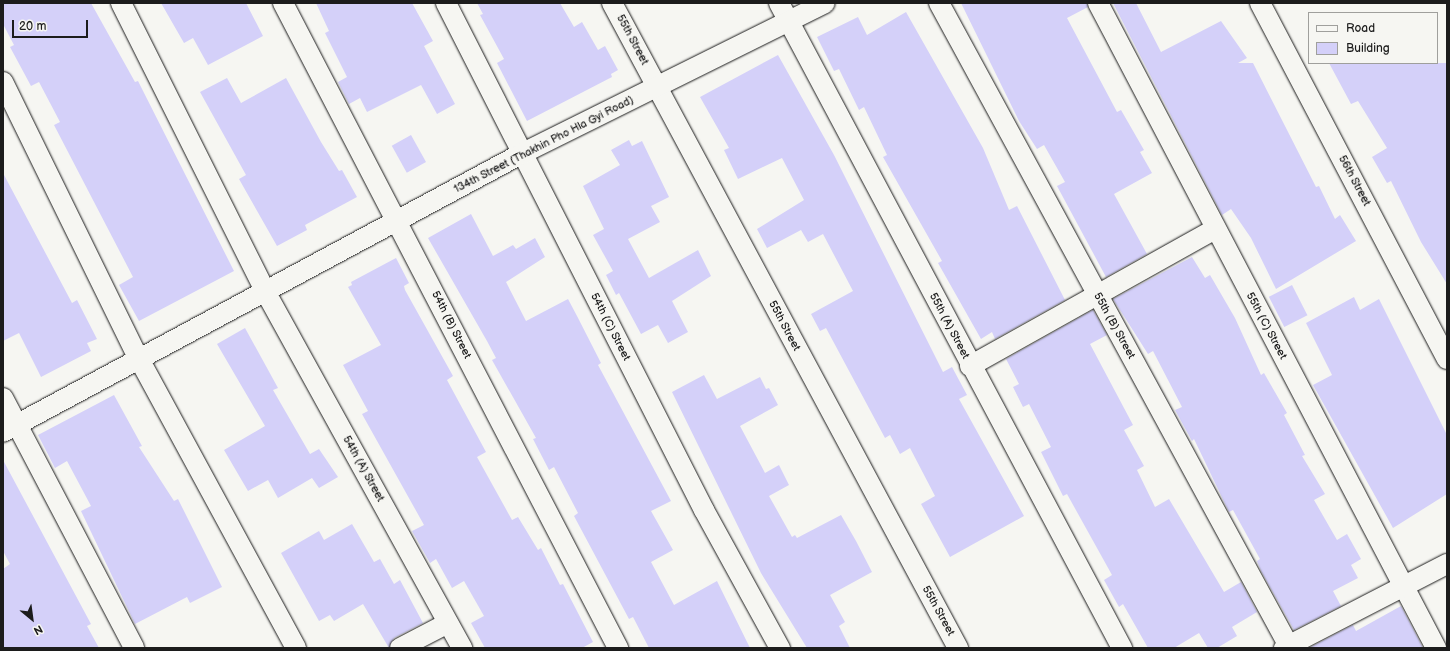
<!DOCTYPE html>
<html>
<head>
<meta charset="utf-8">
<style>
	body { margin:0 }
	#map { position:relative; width:1450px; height:651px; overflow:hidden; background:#f6f6f2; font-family:"Balsamiq Sans",sans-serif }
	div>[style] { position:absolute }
	.building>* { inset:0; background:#d4d0f9; transform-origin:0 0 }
	.roads { filter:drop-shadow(0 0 1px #1c1c1c) drop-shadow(0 0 1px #1c1c1c) }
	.street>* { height:20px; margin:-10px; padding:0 10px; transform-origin:10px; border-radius:10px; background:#f6f6f2 }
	span { translate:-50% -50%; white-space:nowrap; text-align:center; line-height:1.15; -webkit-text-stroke:3px #f6f6f2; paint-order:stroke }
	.street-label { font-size:11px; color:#1c1c1c }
	.frame { position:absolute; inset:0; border:4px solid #1c1c1c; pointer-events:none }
	.legend { position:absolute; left:1308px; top:12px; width:130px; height:52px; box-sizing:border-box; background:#f6f6f2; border:1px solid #9f9f9c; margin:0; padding:5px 7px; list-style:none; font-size:12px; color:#1c1c1c }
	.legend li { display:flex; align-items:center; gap:8px; height:20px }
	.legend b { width:20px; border:1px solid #9f9f9c }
	.north { position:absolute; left:12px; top:599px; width:40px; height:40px; -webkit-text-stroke:3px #f6f6f2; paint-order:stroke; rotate:151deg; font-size:11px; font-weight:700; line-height:16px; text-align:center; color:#1c1c1c }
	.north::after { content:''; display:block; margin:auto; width:14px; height:18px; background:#1c1c1c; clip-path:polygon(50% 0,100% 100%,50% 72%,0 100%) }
	.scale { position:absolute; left:12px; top:20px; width:76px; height:18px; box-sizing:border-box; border:2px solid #1c1c1c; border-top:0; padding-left:5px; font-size:12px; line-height:14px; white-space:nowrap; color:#1c1c1c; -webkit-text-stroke:3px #f6f6f2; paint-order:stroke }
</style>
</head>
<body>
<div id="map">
	<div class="building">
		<div style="clip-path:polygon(3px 3px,91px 3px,135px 82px,138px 81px,234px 271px,139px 321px,119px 285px,133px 277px,54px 125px,60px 122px,39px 82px,31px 86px,10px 47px,14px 45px,3px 24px)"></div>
		<div style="clip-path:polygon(161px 3px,246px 3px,263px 36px,208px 65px,193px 38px,184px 43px)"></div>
		<div style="clip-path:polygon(316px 3px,412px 3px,433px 41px,424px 46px,455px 104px,437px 114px,421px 85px,367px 112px,360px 98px,349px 104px,338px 82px,347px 77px,325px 33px,329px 31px)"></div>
		<div style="clip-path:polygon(477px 3px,560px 3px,574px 27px,582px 22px,598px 50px,605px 46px,618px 70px,611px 74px,612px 77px,527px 121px,497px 63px,504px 59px,480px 15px,483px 14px)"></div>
		<div style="clip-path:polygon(961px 3px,1087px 3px,1088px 7px,1067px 18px,1117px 112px,1121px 110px,1144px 150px,1140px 152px,1152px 173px,1114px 194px,1147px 254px,1106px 277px,1057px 186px,1065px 182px,1044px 145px,1037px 149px,1019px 121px)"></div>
		<div style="clip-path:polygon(1113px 3px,1136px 3px,1161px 52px,1221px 21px,1247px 58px,1238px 63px,1253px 63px,1316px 187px,1319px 186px,1335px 219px,1340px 215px,1356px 241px,1276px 289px,1251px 238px,1231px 209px,1222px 215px,1220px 211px)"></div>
		<div style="clip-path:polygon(906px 12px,983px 148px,1009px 210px,1017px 206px,1065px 300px,995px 339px,992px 332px,981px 339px,938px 263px,942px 261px,883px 157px,887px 155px,864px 107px,859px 110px,839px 69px,834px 71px,817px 37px,858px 17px,867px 35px)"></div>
		<div style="clip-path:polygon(778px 55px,834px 155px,943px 372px,952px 367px,967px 395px,959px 399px,1024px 516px,950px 557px,921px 504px,935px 496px,910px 448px,900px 454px,890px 435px,885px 438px,826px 328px,820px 331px,811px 314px,853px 291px,823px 234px,808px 242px,801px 230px,767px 248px,757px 229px,804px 200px,782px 158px,738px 179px,724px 150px,729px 148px,700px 97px)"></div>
		<div style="clip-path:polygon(1329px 63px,1447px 63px,1447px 284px,1421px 242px,1391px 181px,1387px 183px,1372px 157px,1387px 148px,1358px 101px,1351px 104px)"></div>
		<div style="clip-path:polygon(227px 78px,241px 103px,286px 78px,321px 142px,339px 171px,342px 170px,357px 197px,305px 225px,307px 230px,277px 246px,239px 179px,246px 175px,200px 92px)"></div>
		<div style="left:411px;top:135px;width:31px;height:22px;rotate:61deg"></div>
		<div style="clip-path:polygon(629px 140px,632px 146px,642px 141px,669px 197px,651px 206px,660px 222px,628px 239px,649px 278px,698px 250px,711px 276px,672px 301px,688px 332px,668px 343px,658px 325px,641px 334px,619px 293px,616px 295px,606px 275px,613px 271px,593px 235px,604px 229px,583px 186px,620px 165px,611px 150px)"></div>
		<div style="clip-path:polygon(3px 173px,72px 303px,77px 300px,97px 339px,87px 343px,91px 351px,41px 377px,19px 333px,3px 341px)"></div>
		<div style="clip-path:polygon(471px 214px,493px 256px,513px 245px,516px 249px,535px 238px,545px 257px,506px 282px,526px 321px,568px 299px,577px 316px,601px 363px,598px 365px,671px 501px,651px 511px,673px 550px,651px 562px,674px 605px,717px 581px,750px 648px,649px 648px,633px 617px,629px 619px,574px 516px,578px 513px,554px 467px,549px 470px,533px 439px,536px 438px,492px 360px,496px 358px,487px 341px,428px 238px)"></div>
		<div style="clip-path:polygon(1192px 257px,1205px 278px,1210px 275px,1235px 318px,1261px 375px,1264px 373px,1287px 413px,1284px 415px,1305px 455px,1302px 456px,1325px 494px,1314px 500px,1337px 540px,1347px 534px,1361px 559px,1351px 565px,1358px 578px,1333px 591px,1341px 606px,1294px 630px,1261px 571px,1257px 561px,1260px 559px,1233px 510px,1229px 512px,1194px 439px,1192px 441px,1175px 410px,1182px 407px,1153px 351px,1148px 354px,1113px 299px)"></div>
		<div style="clip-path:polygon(396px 258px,409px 283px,404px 286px,405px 290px,453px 376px,447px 380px,486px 452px,477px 457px,512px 520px,518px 517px,538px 550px,541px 548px,560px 585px,563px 584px,593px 642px,582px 648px,485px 648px,471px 623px,484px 616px,464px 581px,452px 588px,436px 559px,430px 563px,412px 531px,424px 525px,362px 414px,368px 411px,343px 365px,381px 345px,348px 287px,352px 285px,351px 282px)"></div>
		<div style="left:1292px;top:285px;width:34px;height:26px;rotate:63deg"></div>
		<div style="clip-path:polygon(1354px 297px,1360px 310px,1379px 299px,1447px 435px,1447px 494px,1393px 528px,1313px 385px,1332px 375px,1306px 323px)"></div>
		<div style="clip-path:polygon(1093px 310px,1107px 335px,1090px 344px,1133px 425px,1124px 430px,1144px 466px,1137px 470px,1155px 507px,1169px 499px,1224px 592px,1241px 582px,1257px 612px,1232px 627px,1237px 636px,1217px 648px,1208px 648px,1199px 633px,1174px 648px,1148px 648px,1123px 604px,1119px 607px,1104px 580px,1112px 575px,1067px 494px,1063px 496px,1041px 452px,1051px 447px,1029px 404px,1023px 407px,1013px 387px,1019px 384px,1006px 359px)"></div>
		<div style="clip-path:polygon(245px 328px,278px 388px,273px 390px,310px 454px,319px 449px,338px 477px,319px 488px,312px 478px,278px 498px,268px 480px,248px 491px,224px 450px,265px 426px,217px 344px)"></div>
		<div style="clip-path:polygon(704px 375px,717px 399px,760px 377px,766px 389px,769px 388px,778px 405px,740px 426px,765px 473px,779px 465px,789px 485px,769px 496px,792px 537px,795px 535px,797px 538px,841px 515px,856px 541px,872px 572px,830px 595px,845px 622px,839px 626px,850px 648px,807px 648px,761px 573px,672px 392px)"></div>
		<div style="clip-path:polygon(114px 395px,142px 446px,139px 447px,174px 501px,178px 499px,222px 587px,190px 603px,187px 597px,135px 624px,81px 511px,91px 506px,67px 461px,55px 468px,38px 435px)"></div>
		<div style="clip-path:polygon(3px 460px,91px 624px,87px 626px,99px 648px,3px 648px,3px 569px,10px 564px,3px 551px)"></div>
		<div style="clip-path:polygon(352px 524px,374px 562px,380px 559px,394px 584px,400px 580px,423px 623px,394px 638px,389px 648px,363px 604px,334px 621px,330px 615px,319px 621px,281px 553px,319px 531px,324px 540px)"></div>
		<div style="clip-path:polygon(1401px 606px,1423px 648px,1309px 648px,1353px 625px,1356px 631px)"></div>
	</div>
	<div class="roads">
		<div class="street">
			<div style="left:121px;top:3px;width:322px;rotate:63.4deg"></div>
			<div style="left:265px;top:291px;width:408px;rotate:61.1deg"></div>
			<div style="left:283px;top:3px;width:727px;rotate:62.55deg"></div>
			<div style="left:446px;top:3px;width:569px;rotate:63.03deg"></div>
			<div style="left:704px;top:510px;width:158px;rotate:61.2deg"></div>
			<div style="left:612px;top:3px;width:732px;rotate:61.79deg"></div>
			<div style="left:779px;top:3px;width:731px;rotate:62deg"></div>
			<div style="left:939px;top:3px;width:734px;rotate:61.45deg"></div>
			<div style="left:1098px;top:3px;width:728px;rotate:62.34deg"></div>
			<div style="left:1260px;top:3px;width:402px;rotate:62.3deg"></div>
			<div style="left:3px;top:82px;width:306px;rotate:63.9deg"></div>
			<div style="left:138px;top:357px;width:331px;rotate:61.5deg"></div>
			<div style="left:970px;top:366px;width:281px;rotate:-29.2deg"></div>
			<div style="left:3px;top:398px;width:282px;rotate:62.3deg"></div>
			<div style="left:3px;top:432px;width:588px;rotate:-28.22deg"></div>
			<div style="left:521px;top:154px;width:339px;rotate:-26.4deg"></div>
			<div style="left:400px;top:648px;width:54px;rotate:-27.5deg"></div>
			<div style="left:1284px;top:648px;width:183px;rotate:-27.3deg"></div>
		</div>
	</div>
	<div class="street-label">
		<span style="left:632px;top:40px;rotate:62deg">55th Street</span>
		<span style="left:544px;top:145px;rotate:-27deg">134th Street (Thakhin Pho Hla Gyi Road)</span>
		<span style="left:1354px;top:181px;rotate:62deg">56th Street</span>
		<span style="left:451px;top:325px;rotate:63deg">54th (B) Street</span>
		<span style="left:784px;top:326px;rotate:62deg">55th Street</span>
		<span style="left:949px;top:326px;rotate:62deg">55th (A) Street</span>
		<span style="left:1114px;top:326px;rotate:61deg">55th (B) Street</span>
		<span style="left:1266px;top:326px;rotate:62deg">55th (C) Street</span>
		<span style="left:610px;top:327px;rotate:63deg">54th (C) Street</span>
		<span style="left:363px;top:469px;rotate:61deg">54th (A) Street</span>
		<span style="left:938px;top:611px;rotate:61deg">55th Street</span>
	</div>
	<div class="frame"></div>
	<ul class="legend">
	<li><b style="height:5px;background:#f6f6f2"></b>Road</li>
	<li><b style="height:11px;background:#d4d0f9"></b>Building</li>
	</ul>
	<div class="north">N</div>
	<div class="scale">20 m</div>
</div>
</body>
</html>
